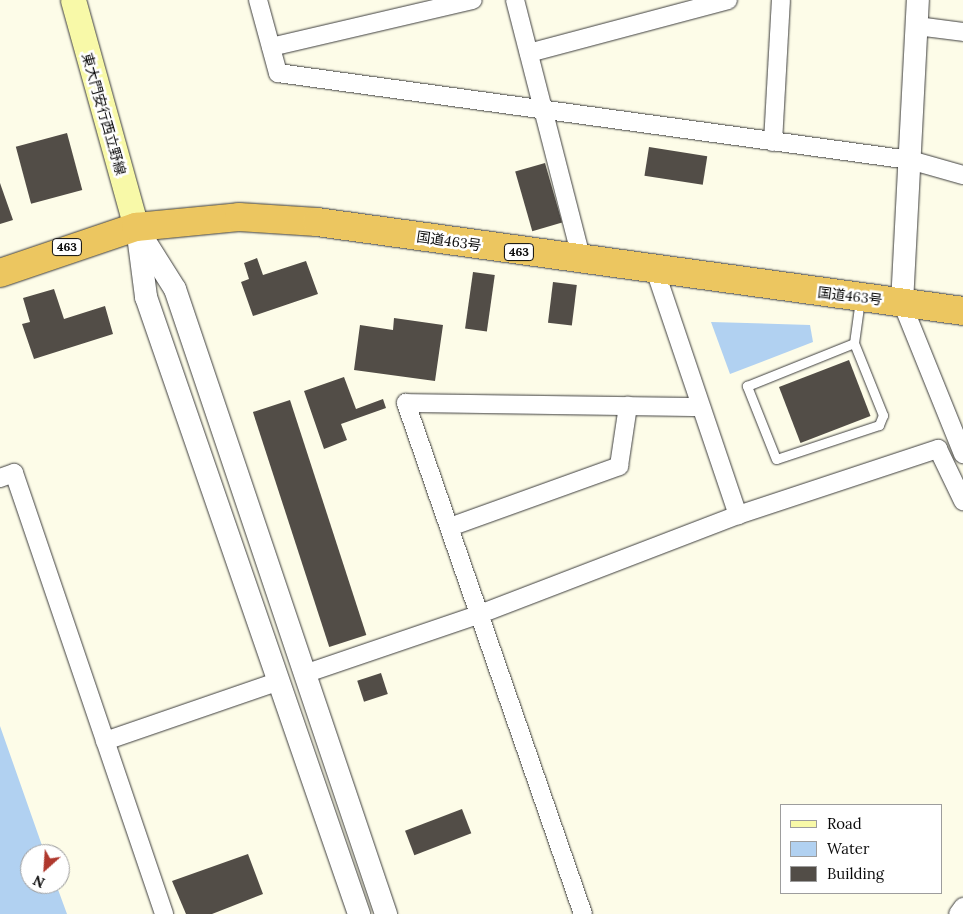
<!DOCTYPE html>
<html>
<head>
<meta charset="utf-8">
<style>
	body { margin:0 }
	#map { position:relative; width:963px; height:914px; overflow:hidden; background:#fdfce8; font-family:Lora,"Noto Sans JP",serif }
	div>[style] { position:absolute }
	.water>* { inset:0; background:#b1d1f1 }
	.building>* { inset:0; background:#524d47; transform-origin:0 0 }
	.roads { filter:drop-shadow(0 0 1px #3d3d3d) drop-shadow(0 0 1px #3d3d3d) }
	.service>* { height:9px; margin:-4.5px; padding:0 4.5px; transform-origin:4.5px; border-radius:4.5px; background:#fff }
	.minor>* { height:18px; margin:-9px; padding:0 9px; transform-origin:9px; border-radius:9px; background:#fff }
	.tertiary>* { height:22px; margin:-11px; padding:0 11px; transform-origin:11px; border-radius:11px; background:#fff }
	.secondary>* { height:25px; margin:-12.5px; padding:0 12.5px; transform-origin:12.5px; border-radius:12.5px; background:#f8f9a8 }
	.trunk>* { height:28px; margin:-14px; padding:0 14px; transform-origin:14px; border-radius:14px; background:#ecc660 }
	span { translate:-50% -50%; white-space:nowrap; text-align:center; line-height:1.15; -webkit-text-stroke:5px #fff; paint-order:stroke }
	.shield-label span { padding:1px 4px; background:#fff; border:1px solid; border-radius:4px; -webkit-text-stroke-width:0 }
	.shield-label { font-size:12px; color:#0a0a0a; font-weight:700 }
	.street-label { font-size:14px; color:#0a0a0a }
	.legend { position:absolute; left:780px; top:804px; width:162px; height:90px; box-sizing:border-box; background:#fff; border:1px solid #9d9d9d; margin:0; padding:6px 9px; list-style:none; font-size:15px; color:#0a0a0a }
	.legend li { display:flex; align-items:center; gap:10px; height:25px }
	.legend b { width:25px; border:1px solid #9d9d9d }
	.north { position:absolute; left:20px; top:844px; width:50px; height:50px; box-sizing:border-box; background:#fff; border:1px solid #9d9d9d; border-radius:50%; rotate:206deg; font-size:14px; font-weight:700; line-height:20px; text-align:center; color:#0a0a0a }
	.north::after { content:''; display:block; margin:auto; width:18px; height:22px; background:#af382d; clip-path:polygon(50% 0,100% 100%,50% 72%,0 100%) }
</style>
</head>
<body>
<div id="map">
	<div class="water">
		<div style="clip-path:polygon(711px 322px,810px 325px,813px 342px,730px 374px)"></div>
		<div style="clip-path:polygon(0 726px,45px 854px,30px 854px,30px 884px,56px 884px,67px 914px,0 914px)"></div>
	</div>
	<div class="building">
		<div style="left:67px;top:133px;width:59px;height:53px;rotate:75deg"></div>
		<div style="left:649px;top:147px;width:59px;height:29px;rotate:9deg"></div>
		<div style="left:545px;top:163px;width:62px;height:31px;rotate:74deg"></div>
		<div style="clip-path:polygon(0 183px,13px 220px,0 224px)"></div>
		<div style="clip-path:polygon(257px 258px,263px 275px,306px 261px,318px 294px,253px 316px,241px 282px,249px 279px,244px 263px)"></div>
		<div style="left:473px;top:272px;width:22px;height:57px;rotate:8deg"></div>
		<div style="left:553px;top:282px;width:24px;height:41px;rotate:7deg"></div>
		<div style="clip-path:polygon(54px 289px,64px 319px,105px 306px,113px 334px,34px 359px,22px 324px,30px 322px,23px 298px)"></div>
		<div style="clip-path:polygon(394px 318px,443px 325px,435px 381px,354px 370px,360px 325px,393px 330px)"></div>
		<div style="left:849px;top:360px;width:60px;height:75px;rotate:69deg"></div>
		<div style="clip-path:polygon(344px 377px,356px 409px,383px 399px,386px 408px,341px 424px,347px 440px,324px 449px,304px 391px)"></div>
		<div style="left:290px;top:400px;width:247px;height:39px;rotate:72deg"></div>
		<div style="left:381px;top:673px;width:22px;height:25px;rotate:72deg"></div>
		<div style="left:462px;top:809px;width:26px;height:61px;rotate:69deg"></div>
		<div style="clip-path:polygon(248px 854px,263px 894px,212px 914px,186px 914px,172px 881px)"></div>
	</div>
	<div class="roads">
		<div class="service">
			<div style="left:854px;top:343px;width:78px;rotate:68.1deg"></div>
			<div style="left:883px;top:415px;width:11px;rotate:112deg"></div>
			<div style="left:879px;top:425px;width:108px;rotate:161.7deg"></div>
			<div style="left:776px;top:459px;width:79px;rotate:-111.7deg"></div>
			<div style="left:747px;top:386px;width:115px;rotate:-21.9deg"></div>
			<div style="left:854px;top:343px;width:43px;rotate:-82.1deg"></div>
		</div>
		<div class="minor">
			<div style="left:258px;top:0;width:76px;rotate:74.7deg"></div>
			<div style="left:278px;top:73px;width:638px;rotate:7.84deg"></div>
			<div style="left:910px;top:160px;width:55px;rotate:15.8deg"></div>
			<div style="left:515px;top:0;width:269px;rotate:75.6deg"></div>
			<div style="left:917px;top:26px;width:46px;rotate:7.4deg"></div>
			<div style="left:271px;top:47px;width:207px;rotate:-13.1deg"></div>
			<div style="left:529px;top:53px;width:206px;rotate:-14.9deg"></div>
			<div style="left:773px;top:142px;width:142px;rotate:-86.8deg"></div>
			<div style="left:655px;top:270px;width:259px;rotate:71.3deg"></div>
			<div style="left:902px;top:303px;width:163px;rotate:68deg"></div>
			<div style="left:0;top:478px;width:15px;rotate:-20deg"></div>
			<div style="left:14px;top:473px;width:466px;rotate:71.2deg"></div>
			<div style="left:450px;top:527px;width:180px;rotate:-19.8deg"></div>
			<div style="left:619px;top:466px;width:61px;rotate:-81.5deg"></div>
			<div style="left:304px;top:674px;width:186px;rotate:-18.8deg"></div>
			<div style="left:480px;top:614px;width:276px;rotate:-21deg"></div>
			<div style="left:738px;top:515px;width:211px;rotate:-18.3deg"></div>
			<div style="left:938px;top:449px;width:58px;rotate:64.3deg"></div>
			<div style="left:105px;top:741px;width:184px;rotate:-19deg"></div>
			<div style="left:583px;top:914px;width:541px;rotate:-109.11deg"></div>
			<div style="left:406px;top:403px;width:294px;rotate:0.8deg"></div>
			<div style="left:958px;top:914px;width:9px;rotate:-54deg"></div>
		</div>
		<div class="tertiary">
			<div style="left:136px;top:227px;width:73px;rotate:57.8deg"></div>
			<div style="left:175px;top:289px;width:660px;rotate:71.35deg"></div>
			<div style="left:138px;top:235px;width:63px;rotate:82.6deg"></div>
			<div style="left:146px;top:297px;width:653px;rotate:70.95deg"></div>
			<div style="left:902px;top:303px;width:303px;rotate:-87deg"></div>
		</div>
		<div class="secondary">
			<div style="left:73px;top:0;width:236px;rotate:74.5deg"></div>
		</div>
		<div class="trunk">
			<div style="left:0;top:273px;width:144px;rotate:-18.7deg"></div>
			<div style="left:136px;top:227px;width:103px;rotate:-5.5deg"></div>
			<div style="left:239px;top:217px;width:78px;rotate:3.7deg"></div>
			<div style="left:317px;top:222px;width:652px;rotate:7.84deg"></div>
		</div>
	</div>
	<div class="shield-label">
		<span style="left:67px;top:247px">463</span>
		<span style="left:519px;top:252px">463</span>
	</div>
	<div class="street-label">
		<span style="left:104px;top:114px;rotate:74deg">東大門安行西立野線</span>
		<span style="left:449px;top:241px;rotate:8deg">国道463号</span>
		<span style="left:850px;top:296px;rotate:7deg">国道463号</span>
	</div>
	<ul class="legend">
	<li><b style="height:6px;background:#f8f9a8"></b>Road</li>
	<li><b style="height:14px;background:#b1d1f1"></b>Water</li>
	<li><b style="height:14px;background:#524d47"></b>Building</li>
	</ul>
	<div class="north">N</div>
</div>
</body>
</html>
